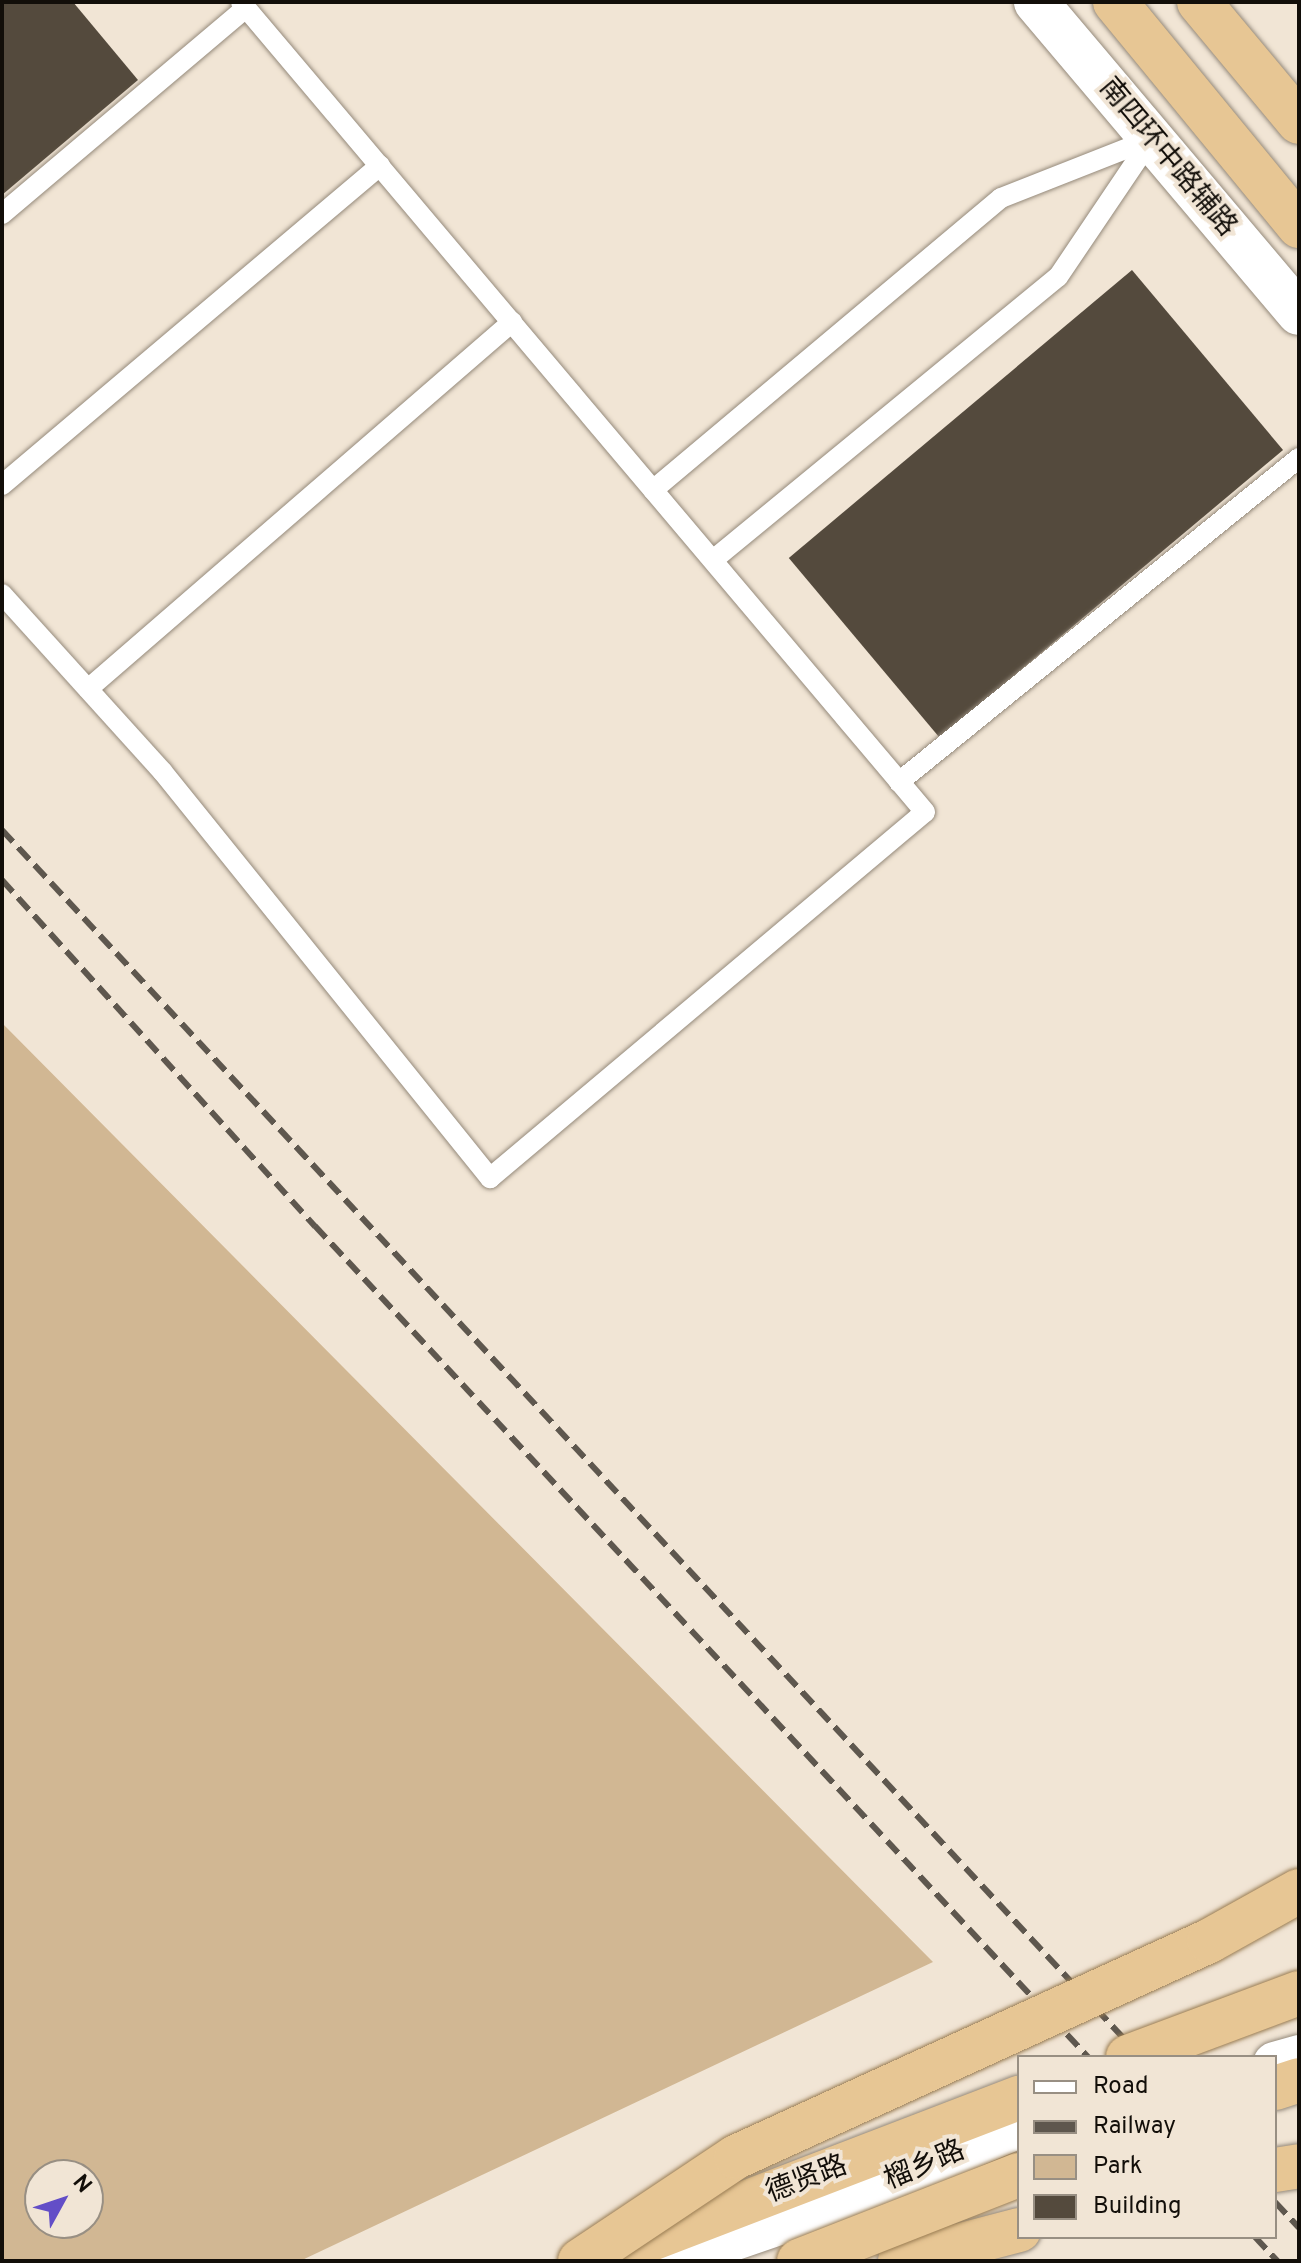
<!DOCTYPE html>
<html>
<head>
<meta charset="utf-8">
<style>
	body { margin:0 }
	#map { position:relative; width:1301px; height:2263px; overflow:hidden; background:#f1e5d5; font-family:Overpass,"Noto Sans SC",sans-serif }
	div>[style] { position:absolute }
	.green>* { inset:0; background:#d1b793 }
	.building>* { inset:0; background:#544a3d; transform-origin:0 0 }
	.roads { filter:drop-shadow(0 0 2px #958a7b) drop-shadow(0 0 2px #958a7b) }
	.service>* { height:20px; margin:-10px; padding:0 10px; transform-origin:10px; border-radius:10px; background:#fff }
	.tertiary>* { height:44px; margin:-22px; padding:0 22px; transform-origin:22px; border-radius:22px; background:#fff }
	.secondary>* { height:44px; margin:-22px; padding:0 22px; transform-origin:22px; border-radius:22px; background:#fff }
	.trunk>* { height:44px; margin:-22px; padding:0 22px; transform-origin:22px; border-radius:22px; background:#e7c694 }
	.rail>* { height:6px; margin-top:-3px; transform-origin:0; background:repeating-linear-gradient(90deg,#5e574e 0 16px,transparent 0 24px) }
	.bridges { filter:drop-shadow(0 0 2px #997c52) drop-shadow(0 0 2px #997c52) }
	.trunk-bridge>* { height:44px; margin:-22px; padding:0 22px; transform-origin:22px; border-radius:22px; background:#e7c694 }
	span { translate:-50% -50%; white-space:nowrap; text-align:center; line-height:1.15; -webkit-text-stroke:8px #f1e5d5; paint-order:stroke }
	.street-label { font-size:28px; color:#120e09 }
	.frame { position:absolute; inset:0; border:4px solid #120e09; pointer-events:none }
	.legend { position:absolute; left:1017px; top:2055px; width:260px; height:184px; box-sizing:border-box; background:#f1e5d5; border:2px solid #988f83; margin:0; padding:10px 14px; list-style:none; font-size:24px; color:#120e09 }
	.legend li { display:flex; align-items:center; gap:16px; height:40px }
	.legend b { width:40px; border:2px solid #988f83 }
	.north { position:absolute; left:24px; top:2159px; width:80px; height:80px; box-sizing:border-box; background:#f1e5d5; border:2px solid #988f83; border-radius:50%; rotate:50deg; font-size:22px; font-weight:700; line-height:32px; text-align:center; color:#120e09 }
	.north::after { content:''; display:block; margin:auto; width:28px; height:36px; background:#634ec7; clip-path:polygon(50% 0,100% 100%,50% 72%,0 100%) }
</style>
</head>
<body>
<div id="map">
	<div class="green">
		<div style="clip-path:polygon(evenodd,2px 1023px,933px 1962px,300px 2261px,2px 2261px,2px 1023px,40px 2175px,88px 2175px,88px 2223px,40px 2223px,40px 2175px)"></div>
	</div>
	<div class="building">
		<div style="clip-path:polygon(2px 2px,73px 2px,138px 80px,2px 195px)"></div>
		<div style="left:1132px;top:270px;width:235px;height:448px;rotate:50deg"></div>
	</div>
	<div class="roads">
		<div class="service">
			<div style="left:2px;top:214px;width:319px;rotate:-40.2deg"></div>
			<div style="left:2px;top:485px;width:495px;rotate:-40.2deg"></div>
			<div style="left:653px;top:490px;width:454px;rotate:-40deg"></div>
			<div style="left:1001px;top:198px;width:161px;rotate:-21.5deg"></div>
			<div style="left:713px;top:560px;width:446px;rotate:-39.4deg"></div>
			<div style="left:1058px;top:277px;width:166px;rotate:-56deg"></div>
			<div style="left:2px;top:594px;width:239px;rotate:47.9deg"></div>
			<div style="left:162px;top:771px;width:523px;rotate:51.13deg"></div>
			<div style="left:490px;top:1178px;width:568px;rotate:-40.08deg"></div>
			<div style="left:925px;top:812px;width:1060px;rotate:-130.18deg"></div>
			<div style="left:88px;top:689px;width:561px;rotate:-40.88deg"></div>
			<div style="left:899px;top:782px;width:515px;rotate:-39.01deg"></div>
		</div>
		<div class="tertiary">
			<div style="left:1275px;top:2064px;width:25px;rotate:-16deg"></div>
			<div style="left:648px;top:2261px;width:35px;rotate:-8deg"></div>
			<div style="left:683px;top:2256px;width:166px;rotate:-19deg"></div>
			<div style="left:840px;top:2202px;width:194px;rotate:-23deg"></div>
		</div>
		<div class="secondary">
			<div style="left:1036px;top:2px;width:407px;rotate:49.8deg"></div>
		</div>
		<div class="trunk">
			<div style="left:1115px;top:2px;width:290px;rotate:50.6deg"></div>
			<div style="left:1199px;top:2px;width:156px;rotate:50.2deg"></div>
			<div style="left:1275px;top:2088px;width:25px;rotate:-18deg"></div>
			<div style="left:1275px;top:2170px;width:24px;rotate:-9deg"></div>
			<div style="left:599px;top:2259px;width:450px;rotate:-21deg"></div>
			<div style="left:900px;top:2261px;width:123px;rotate:-14.6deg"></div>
		</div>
	</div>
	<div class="rail">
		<div style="left:2px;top:830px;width:1674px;rotate:47.13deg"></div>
		<div style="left:2px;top:880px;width:467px;rotate:47.9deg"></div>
		<div style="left:315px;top:1226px;width:1135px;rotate:47.07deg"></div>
		<div style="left:1275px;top:2202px;width:35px;rotate:47deg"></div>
		<div style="left:1255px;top:2237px;width:33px;rotate:47deg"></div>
	</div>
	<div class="bridges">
		<div class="trunk-bridge">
			<div style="left:1128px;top:2057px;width:183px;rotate:-20.5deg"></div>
			<div style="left:580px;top:2261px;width:187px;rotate:-33.7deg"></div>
			<div style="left:736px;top:2157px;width:520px;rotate:-24.54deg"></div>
			<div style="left:1209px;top:1941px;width:103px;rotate:-29.1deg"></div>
			<div style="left:799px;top:2261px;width:236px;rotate:-21.4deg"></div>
		</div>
	</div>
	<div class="street-label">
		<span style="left:1167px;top:158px;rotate:50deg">南四环中路辅路</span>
		<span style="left:925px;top:2166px;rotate:-23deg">榴乡路</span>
		<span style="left:807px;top:2180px;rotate:-21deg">德贤路</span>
	</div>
	<div class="frame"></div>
	<ul class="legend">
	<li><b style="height:10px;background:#fff"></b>Road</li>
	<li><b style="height:10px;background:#5e574e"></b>Railway</li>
	<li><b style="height:22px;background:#d1b793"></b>Park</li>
	<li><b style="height:22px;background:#544a3d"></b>Building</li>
	</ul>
	<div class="north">N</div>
</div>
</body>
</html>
